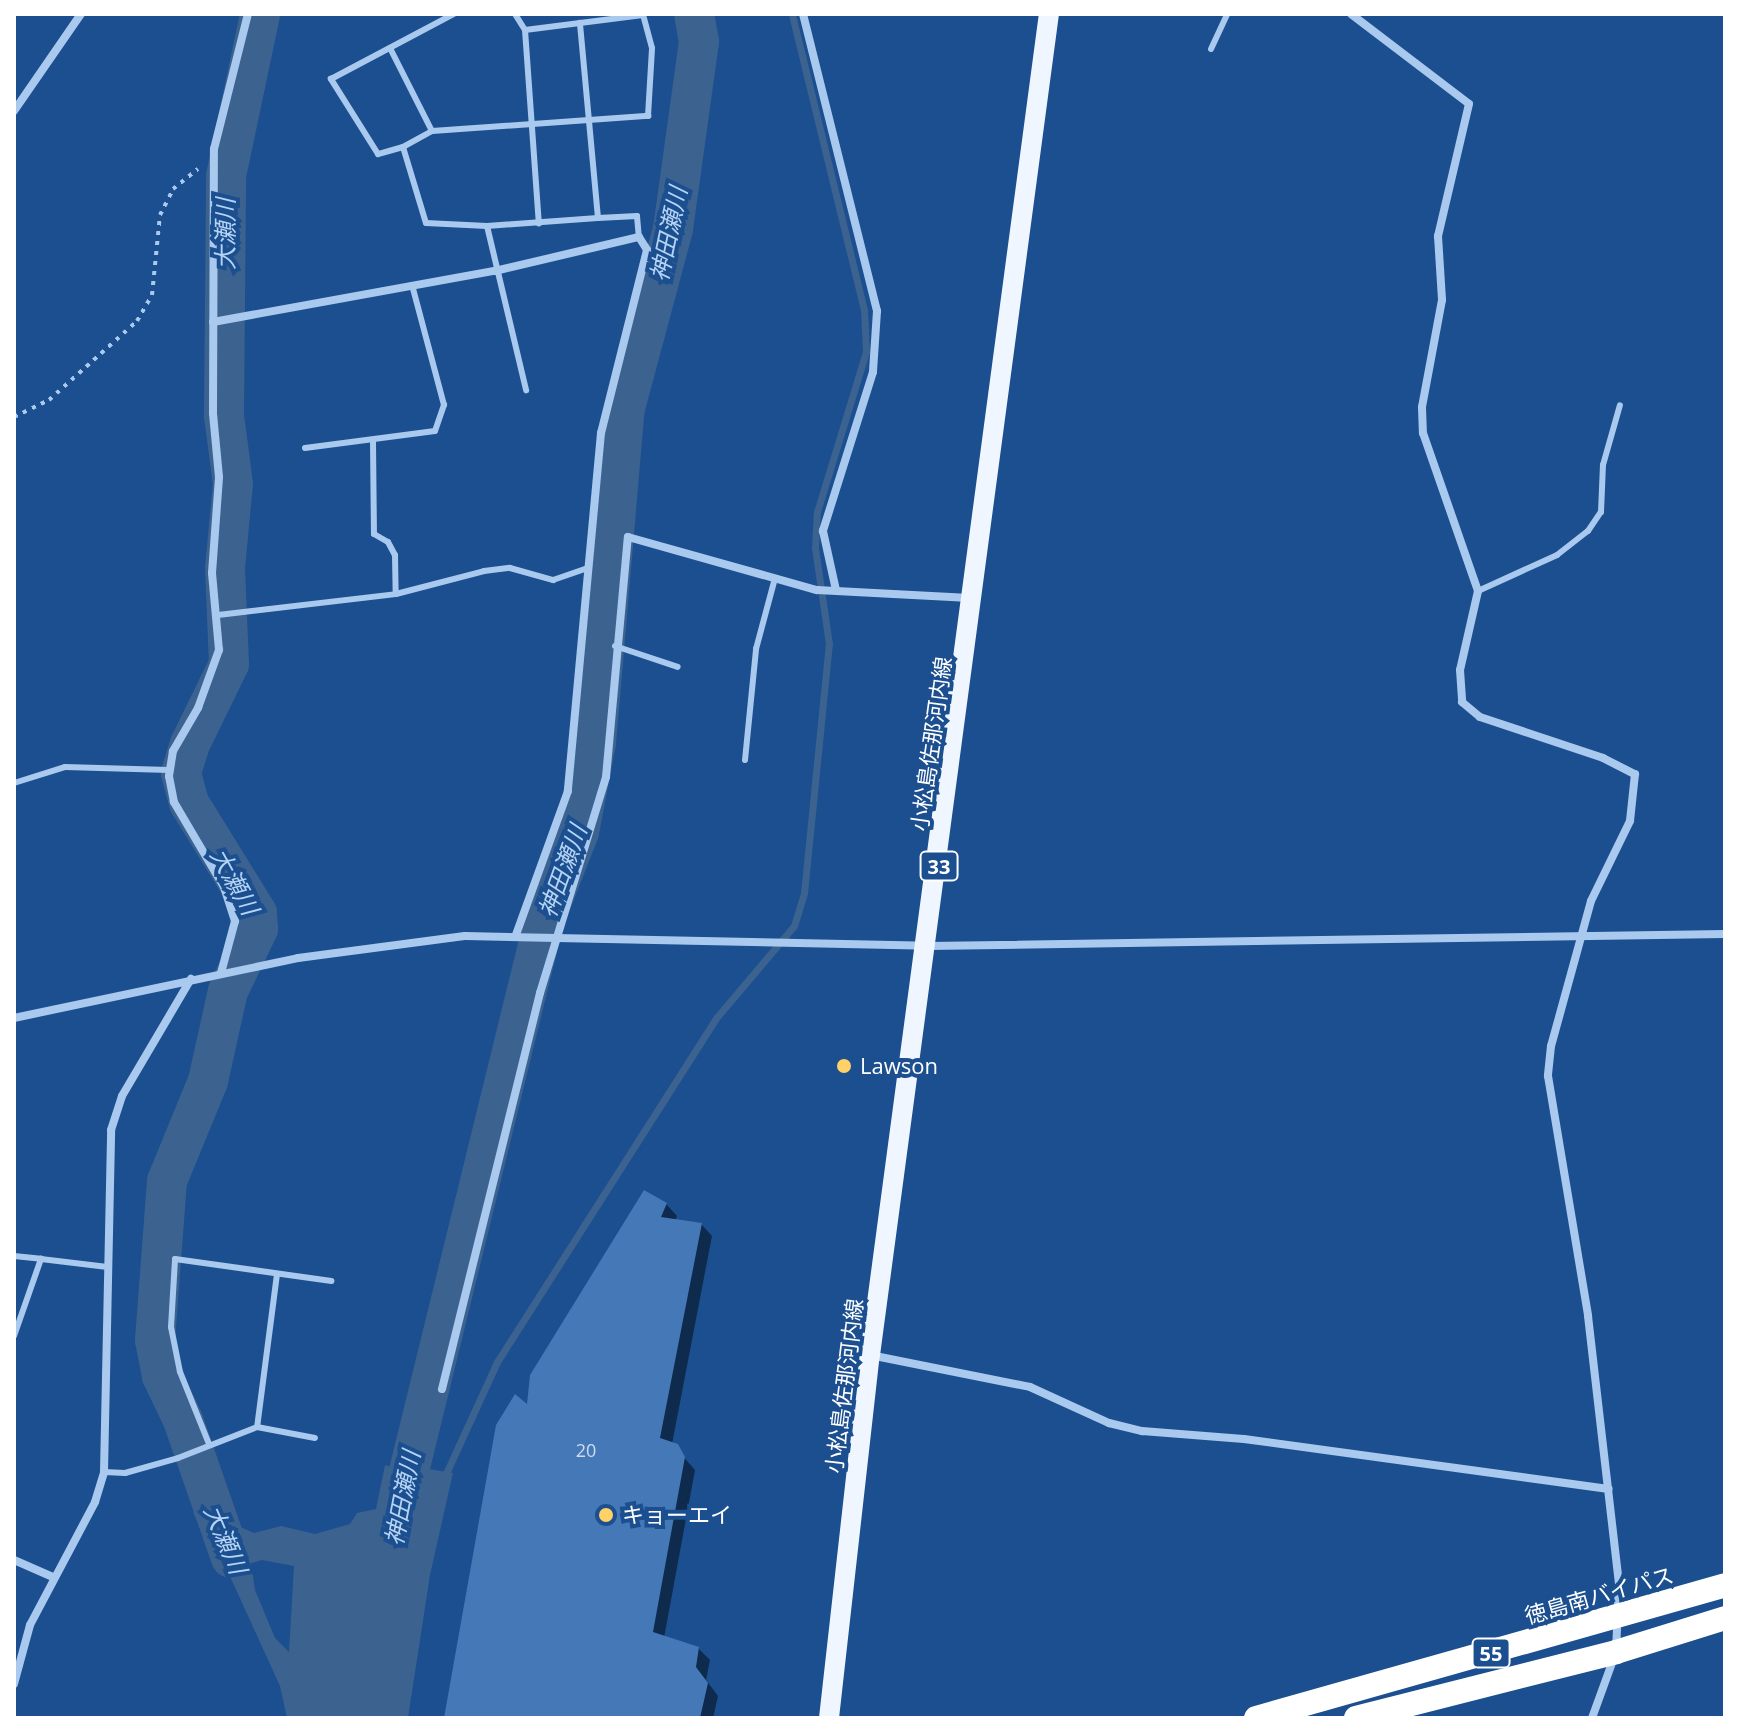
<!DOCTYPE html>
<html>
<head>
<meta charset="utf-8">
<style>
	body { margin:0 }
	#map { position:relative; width:1739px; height:1732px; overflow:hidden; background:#1b4f8f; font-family:"Open Sans","Noto Sans JP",sans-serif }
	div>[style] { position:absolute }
	.water>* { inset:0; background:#3c6290 }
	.shadow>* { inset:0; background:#0007 }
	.stream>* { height:7px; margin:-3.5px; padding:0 3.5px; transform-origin:3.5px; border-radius:3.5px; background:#3c6290 }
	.river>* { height:40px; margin:-20px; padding:0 20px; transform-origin:20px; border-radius:20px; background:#3c6290 }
	.building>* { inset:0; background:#4478b7 }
	.path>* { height:4px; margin-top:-2px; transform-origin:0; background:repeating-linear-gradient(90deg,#a9c9ee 0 4px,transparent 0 10px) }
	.lane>* { height:6px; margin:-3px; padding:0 3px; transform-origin:3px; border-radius:3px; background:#a9c9ee }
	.street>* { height:8px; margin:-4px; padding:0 4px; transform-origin:4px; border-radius:4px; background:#a9c9ee }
	.primary>* { height:20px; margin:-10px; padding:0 10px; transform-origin:10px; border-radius:10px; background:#f0f6ff }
	.highway>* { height:24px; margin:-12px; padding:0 12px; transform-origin:12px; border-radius:12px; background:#fff }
	.dots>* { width:22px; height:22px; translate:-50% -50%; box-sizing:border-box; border:4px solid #1b4f8f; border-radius:50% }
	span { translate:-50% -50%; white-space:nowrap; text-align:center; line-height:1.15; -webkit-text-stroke:8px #1b4f8f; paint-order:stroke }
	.number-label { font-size:18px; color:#d0dded }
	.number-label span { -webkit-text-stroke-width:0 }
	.shield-label span { padding:2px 6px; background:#1b4f8f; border:2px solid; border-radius:6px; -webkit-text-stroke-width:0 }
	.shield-label { font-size:20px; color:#fff; font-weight:700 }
	.street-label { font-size:22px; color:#fff }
	.poi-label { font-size:22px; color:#fff }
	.left { translate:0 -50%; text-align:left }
	.water-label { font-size:24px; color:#b5d3f5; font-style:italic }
	.frame { position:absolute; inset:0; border:16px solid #fff; pointer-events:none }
</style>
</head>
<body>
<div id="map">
	<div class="water">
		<div style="clip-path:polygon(evenodd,385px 1465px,417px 1475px,429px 1469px,453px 1473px,430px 1575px,408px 1718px,287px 1718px,280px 1686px,228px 1572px,216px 1560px,193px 1512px,212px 1507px,218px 1517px,254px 1533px,281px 1526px,315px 1534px,350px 1524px,357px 1513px,376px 1509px,385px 1465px,262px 1560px,294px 1566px,289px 1652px,275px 1638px,255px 1590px,251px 1563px,262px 1560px)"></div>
	</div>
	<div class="shadow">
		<div style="clip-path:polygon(666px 1204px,677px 1216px,675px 1221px,701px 1224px,712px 1236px,672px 1444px,695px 1470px,664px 1638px,698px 1648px,710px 1660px,706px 1680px,718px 1696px,713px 1718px,446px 1718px,528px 1407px)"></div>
	</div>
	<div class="stream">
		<div style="left:443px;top:1480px;width:130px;rotate:-65.4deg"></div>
		<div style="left:497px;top:1362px;width:409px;rotate:-57.5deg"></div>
		<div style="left:717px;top:1017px;width:119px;rotate:-49.8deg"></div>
		<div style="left:794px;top:926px;width:34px;rotate:-73deg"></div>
		<div style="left:804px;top:893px;width:250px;rotate:-84.3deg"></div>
		<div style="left:829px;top:644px;width:97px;rotate:-98.3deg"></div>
		<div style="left:815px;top:548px;width:36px;rotate:-87deg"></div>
		<div style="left:817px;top:512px;width:167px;rotate:-73deg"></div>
		<div style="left:866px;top:352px;width:42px;rotate:-92.7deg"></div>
		<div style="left:864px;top:310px;width:305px;rotate:-103.7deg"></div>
	</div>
	<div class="river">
		<div style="left:396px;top:1524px;width:621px;rotate:-76.21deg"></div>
		<div style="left:544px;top:921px;width:96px;rotate:-68.5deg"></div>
		<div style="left:579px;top:832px;width:91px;rotate:-79.2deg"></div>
		<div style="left:596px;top:743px;width:336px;rotate:-85.1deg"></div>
		<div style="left:625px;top:408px;width:185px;rotate:-75deg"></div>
		<div style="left:673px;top:229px;width:189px;rotate:-82.1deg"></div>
		<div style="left:699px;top:42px;width:28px;rotate:-100deg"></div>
		<div style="left:231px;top:1558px;width:146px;rotate:-109.2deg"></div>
		<div style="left:183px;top:1420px;width:49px;rotate:-115.5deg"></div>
		<div style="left:162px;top:1376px;width:37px;rotate:-101deg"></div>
		<div style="left:155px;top:1340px;width:159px;rotate:-85.7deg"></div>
		<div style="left:167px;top:1181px;width:108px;rotate:-67.7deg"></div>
		<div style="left:208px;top:1081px;width:92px;rotate:-77.5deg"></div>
		<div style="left:228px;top:991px;width:69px;rotate:-64.2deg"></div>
		<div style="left:258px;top:929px;width:16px;rotate:-94deg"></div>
		<div style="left:257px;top:913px;width:129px;rotate:-121.7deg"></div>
		<div style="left:189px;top:803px;width:31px;rotate:-105deg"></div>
		<div style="left:181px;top:773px;width:30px;rotate:-73deg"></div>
		<div style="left:190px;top:744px;width:89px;rotate:-64deg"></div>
		<div style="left:229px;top:664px;width:96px;rotate:-92.4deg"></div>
		<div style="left:225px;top:568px;width:84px;rotate:-84.6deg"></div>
		<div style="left:233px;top:484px;width:69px;rotate:-97.5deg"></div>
		<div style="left:224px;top:416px;width:240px;rotate:-89.5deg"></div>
		<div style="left:226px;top:176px;width:166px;rotate:-78.1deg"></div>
	</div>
	<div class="building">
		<div style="clip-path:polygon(644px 1190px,667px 1203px,661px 1217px,702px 1223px,660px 1438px,678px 1444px,685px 1457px,653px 1632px,699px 1647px,696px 1667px,708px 1683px,700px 1718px,444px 1718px,496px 1425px,515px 1394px,527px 1404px,530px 1375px)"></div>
	</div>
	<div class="path">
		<div style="left:14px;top:417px;width:39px;rotate:-26deg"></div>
		<div style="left:49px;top:400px;width:118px;rotate:-41.9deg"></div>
		<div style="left:137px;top:321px;width:30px;rotate:-60deg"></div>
		<div style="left:152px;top:295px;width:80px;rotate:-84.3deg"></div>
		<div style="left:160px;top:215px;width:29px;rotate:-63deg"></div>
		<div style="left:173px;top:189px;width:32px;rotate:-39deg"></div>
	</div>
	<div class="lane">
		<div style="left:525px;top:30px;width:194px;rotate:85.9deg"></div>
		<div style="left:390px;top:48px;width:93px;rotate:63.2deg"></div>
		<div style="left:432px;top:131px;width:217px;rotate:-4deg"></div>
		<div style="left:648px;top:116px;width:68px;rotate:-86.6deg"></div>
		<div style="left:652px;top:48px;width:34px;rotate:-105deg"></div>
		<div style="left:643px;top:15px;width:119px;rotate:172.8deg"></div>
		<div style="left:525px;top:30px;width:19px;rotate:-122deg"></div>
		<div style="left:1211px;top:49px;width:38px;rotate:-65deg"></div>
		<div style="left:432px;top:131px;width:33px;rotate:151deg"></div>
		<div style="left:403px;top:147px;width:79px;rotate:73.2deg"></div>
		<div style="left:426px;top:223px;width:61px;rotate:2.8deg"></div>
		<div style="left:487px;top:226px;width:169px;rotate:76.6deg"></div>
		<div style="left:403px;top:147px;width:26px;rotate:164deg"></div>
		<div style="left:378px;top:154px;width:89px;rotate:-122.1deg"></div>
		<div style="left:331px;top:79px;width:139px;rotate:-27.9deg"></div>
		<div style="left:598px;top:218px;width:39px;rotate:-3deg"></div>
		<div style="left:637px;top:216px;width:21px;rotate:85deg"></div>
		<div style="left:487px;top:226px;width:111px;rotate:-4.1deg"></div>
		<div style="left:598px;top:218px;width:196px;rotate:-95.3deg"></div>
		<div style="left:373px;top:442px;width:92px;rotate:89.4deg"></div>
		<div style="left:374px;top:534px;width:16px;rotate:30deg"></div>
		<div style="left:388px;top:542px;width:15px;rotate:62deg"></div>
		<div style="left:395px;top:555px;width:39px;rotate:89deg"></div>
		<div style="left:305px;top:448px;width:131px;rotate:-7.5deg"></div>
		<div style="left:435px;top:431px;width:28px;rotate:-71deg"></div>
		<div style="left:444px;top:405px;width:124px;rotate:-104.9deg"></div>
		<div style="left:1478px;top:591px;width:87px;rotate:-24.5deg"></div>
		<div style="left:1557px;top:555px;width:39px;rotate:-38deg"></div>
		<div style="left:1588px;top:531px;width:23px;rotate:-56deg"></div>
		<div style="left:1601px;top:512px;width:47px;rotate:-87.6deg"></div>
		<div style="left:1603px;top:465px;width:62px;rotate:-74.2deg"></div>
		<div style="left:218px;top:615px;width:179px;rotate:-6.7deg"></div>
		<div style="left:396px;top:594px;width:91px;rotate:-14.6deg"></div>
		<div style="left:484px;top:571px;width:26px;rotate:-7deg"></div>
		<div style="left:510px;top:568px;width:45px;rotate:15.6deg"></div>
		<div style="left:553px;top:580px;width:36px;rotate:-19deg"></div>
		<div style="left:615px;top:646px;width:66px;rotate:18.4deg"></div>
		<div style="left:745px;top:760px;width:112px;rotate:-84.3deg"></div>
		<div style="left:756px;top:649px;width:69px;rotate:-75deg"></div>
		<div style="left:14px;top:783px;width:53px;rotate:-17.4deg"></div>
		<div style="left:65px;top:767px;width:104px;rotate:1.7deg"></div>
		<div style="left:14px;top:1256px;width:27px;rotate:6deg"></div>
		<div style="left:277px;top:1274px;width:154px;rotate:97.4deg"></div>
		<div style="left:257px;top:1427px;width:59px;rotate:10.7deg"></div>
		<div style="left:14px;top:1336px;width:82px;rotate:-70.7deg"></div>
		<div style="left:41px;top:1259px;width:67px;rotate:6.8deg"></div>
		<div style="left:209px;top:1444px;width:78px;rotate:-111.9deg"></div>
		<div style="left:180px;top:1372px;width:46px;rotate:-101.3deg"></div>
		<div style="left:171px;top:1327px;width:68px;rotate:-86.6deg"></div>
		<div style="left:175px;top:1259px;width:158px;rotate:8deg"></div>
		<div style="left:104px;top:1472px;width:21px;rotate:3deg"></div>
		<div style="left:125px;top:1473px;width:55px;rotate:-15.8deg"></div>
		<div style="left:178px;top:1458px;width:85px;rotate:-21.4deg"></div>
	</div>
	<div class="street">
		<div style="left:803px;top:14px;width:306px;rotate:76deg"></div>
		<div style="left:877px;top:311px;width:61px;rotate:93.8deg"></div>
		<div style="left:873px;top:372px;width:167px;rotate:107.5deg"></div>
		<div style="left:823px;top:531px;width:60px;rotate:77.6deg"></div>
		<div style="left:1351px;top:14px;width:148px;rotate:37.3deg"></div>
		<div style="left:1469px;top:104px;width:136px;rotate:103.2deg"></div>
		<div style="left:1438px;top:236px;width:64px;rotate:86.4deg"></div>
		<div style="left:1442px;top:300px;width:109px;rotate:100.6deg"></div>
		<div style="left:1422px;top:407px;width:26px;rotate:88deg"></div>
		<div style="left:1423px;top:433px;width:167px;rotate:70.8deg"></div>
		<div style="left:1478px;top:591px;width:81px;rotate:102.8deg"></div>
		<div style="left:1460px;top:670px;width:32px;rotate:86deg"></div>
		<div style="left:1462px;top:702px;width:23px;rotate:40deg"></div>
		<div style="left:1480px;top:717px;width:130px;rotate:18.4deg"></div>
		<div style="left:1603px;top:758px;width:36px;rotate:27deg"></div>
		<div style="left:1635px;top:774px;width:47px;rotate:96.1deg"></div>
		<div style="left:1630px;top:821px;width:89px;rotate:116deg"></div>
		<div style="left:1591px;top:901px;width:150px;rotate:105.4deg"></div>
		<div style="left:1551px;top:1046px;width:30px;rotate:96deg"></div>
		<div style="left:1548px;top:1076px;width:243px;rotate:80.5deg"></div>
		<div style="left:1588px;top:1316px;width:269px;rotate:83.4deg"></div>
		<div style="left:1619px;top:1583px;width:69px;rotate:92.5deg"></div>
		<div style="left:1616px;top:1652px;width:70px;rotate:110deg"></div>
		<div style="left:14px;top:111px;width:118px;rotate:-55.4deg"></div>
		<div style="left:213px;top:322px;width:287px;rotate:-10.3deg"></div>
		<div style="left:495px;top:271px;width:148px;rotate:-13.3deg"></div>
		<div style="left:639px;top:237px;width:15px;rotate:58deg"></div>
		<div style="left:647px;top:250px;width:189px;rotate:104.1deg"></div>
		<div style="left:601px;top:433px;width:360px;rotate:95.3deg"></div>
		<div style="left:568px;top:791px;width:153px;rotate:109.9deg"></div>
		<div style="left:221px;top:973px;width:54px;rotate:-74.9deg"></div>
		<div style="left:235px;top:921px;width:36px;rotate:-108deg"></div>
		<div style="left:224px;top:887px;width:99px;rotate:-120.5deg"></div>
		<div style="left:174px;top:802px;width:26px;rotate:-101deg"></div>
		<div style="left:169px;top:776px;width:25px;rotate:-81deg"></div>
		<div style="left:173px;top:751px;width:50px;rotate:-59.8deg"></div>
		<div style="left:198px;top:708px;width:62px;rotate:-70.1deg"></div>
		<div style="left:219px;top:650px;width:77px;rotate:-95.2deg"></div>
		<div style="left:212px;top:573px;width:96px;rotate:-85.8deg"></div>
		<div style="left:219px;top:477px;width:64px;rotate:-95.4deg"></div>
		<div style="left:213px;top:413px;width:264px;rotate:-89.8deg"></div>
		<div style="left:214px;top:149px;width:139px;rotate:-75.9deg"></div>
		<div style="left:14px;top:1018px;width:290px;rotate:-11.9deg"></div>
		<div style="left:298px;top:958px;width:168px;rotate:-7.5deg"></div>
		<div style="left:465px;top:936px;width:463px;rotate:1.2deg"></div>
		<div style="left:928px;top:946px;width:797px;rotate:-0.86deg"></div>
		<div style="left:870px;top:1355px;width:163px;rotate:11.3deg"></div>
		<div style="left:1030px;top:1387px;width:87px;rotate:24.5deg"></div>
		<div style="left:1109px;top:1423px;width:34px;rotate:14deg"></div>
		<div style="left:1142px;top:1431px;width:102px;rotate:4.5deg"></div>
		<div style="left:1244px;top:1439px;width:368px;rotate:7.8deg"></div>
		<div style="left:442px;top:1389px;width:408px;rotate:-76.1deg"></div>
		<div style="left:540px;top:993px;width:226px;rotate:-73deg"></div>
		<div style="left:606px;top:777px;width:241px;rotate:-84.8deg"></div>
		<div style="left:628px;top:537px;width:196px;rotate:15.7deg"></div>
		<div style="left:817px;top:590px;width:153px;rotate:3deg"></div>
		<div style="left:14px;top:1560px;width:43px;rotate:23.6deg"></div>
		<div style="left:14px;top:1684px;width:61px;rotate:-74.8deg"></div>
		<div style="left:30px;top:1625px;width:139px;rotate:-62.1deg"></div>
		<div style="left:95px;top:1502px;width:31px;rotate:-73deg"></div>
		<div style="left:104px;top:1472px;width:342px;rotate:-88.8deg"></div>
		<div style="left:111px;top:1130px;width:36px;rotate:-72deg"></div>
		<div style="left:122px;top:1096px;width:136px;rotate:-59.5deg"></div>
	</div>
	<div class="primary">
		<div style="left:829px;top:1718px;width:365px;rotate:-83.6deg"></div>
		<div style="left:870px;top:1355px;width:1353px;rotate:-82.4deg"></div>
	</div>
	<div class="highway">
		<div style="left:1256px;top:1718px;width:487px;rotate:-15.8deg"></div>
		<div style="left:1356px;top:1718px;width:268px;rotate:-14.2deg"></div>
		<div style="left:1616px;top:1652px;width:114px;rotate:-17.3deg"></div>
	</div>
	<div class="dots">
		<div style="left:844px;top:1066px;background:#ffd166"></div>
		<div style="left:606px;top:1515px;background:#ffd166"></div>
	</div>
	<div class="number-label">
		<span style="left:586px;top:1450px">20</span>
	</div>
	<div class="shield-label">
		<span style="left:939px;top:866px">33</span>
		<span style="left:1491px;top:1653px">55</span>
	</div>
	<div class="street-label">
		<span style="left:931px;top:744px;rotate:-82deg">小松島佐那河内線</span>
		<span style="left:844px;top:1386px;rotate:-83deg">小松島佐那河内線</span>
		<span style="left:1599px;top:1595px;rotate:-16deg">徳島南バイパス</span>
	</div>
	<div class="poi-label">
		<span class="left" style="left:860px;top:1066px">Lawson</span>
		<span class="left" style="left:622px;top:1515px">キョーエイ</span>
	</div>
	<div class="water-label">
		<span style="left:225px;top:234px;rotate:-90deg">大瀬川</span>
		<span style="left:668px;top:234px;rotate:-78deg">神田瀬川</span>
		<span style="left:562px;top:871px;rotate:-70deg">神田瀬川</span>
		<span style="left:235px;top:881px;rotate:61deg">大瀬川</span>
		<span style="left:402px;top:1498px;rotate:-79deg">神田瀬川</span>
		<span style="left:226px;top:1539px;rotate:67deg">大瀬川</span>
	</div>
	<div class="frame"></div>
</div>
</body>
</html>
